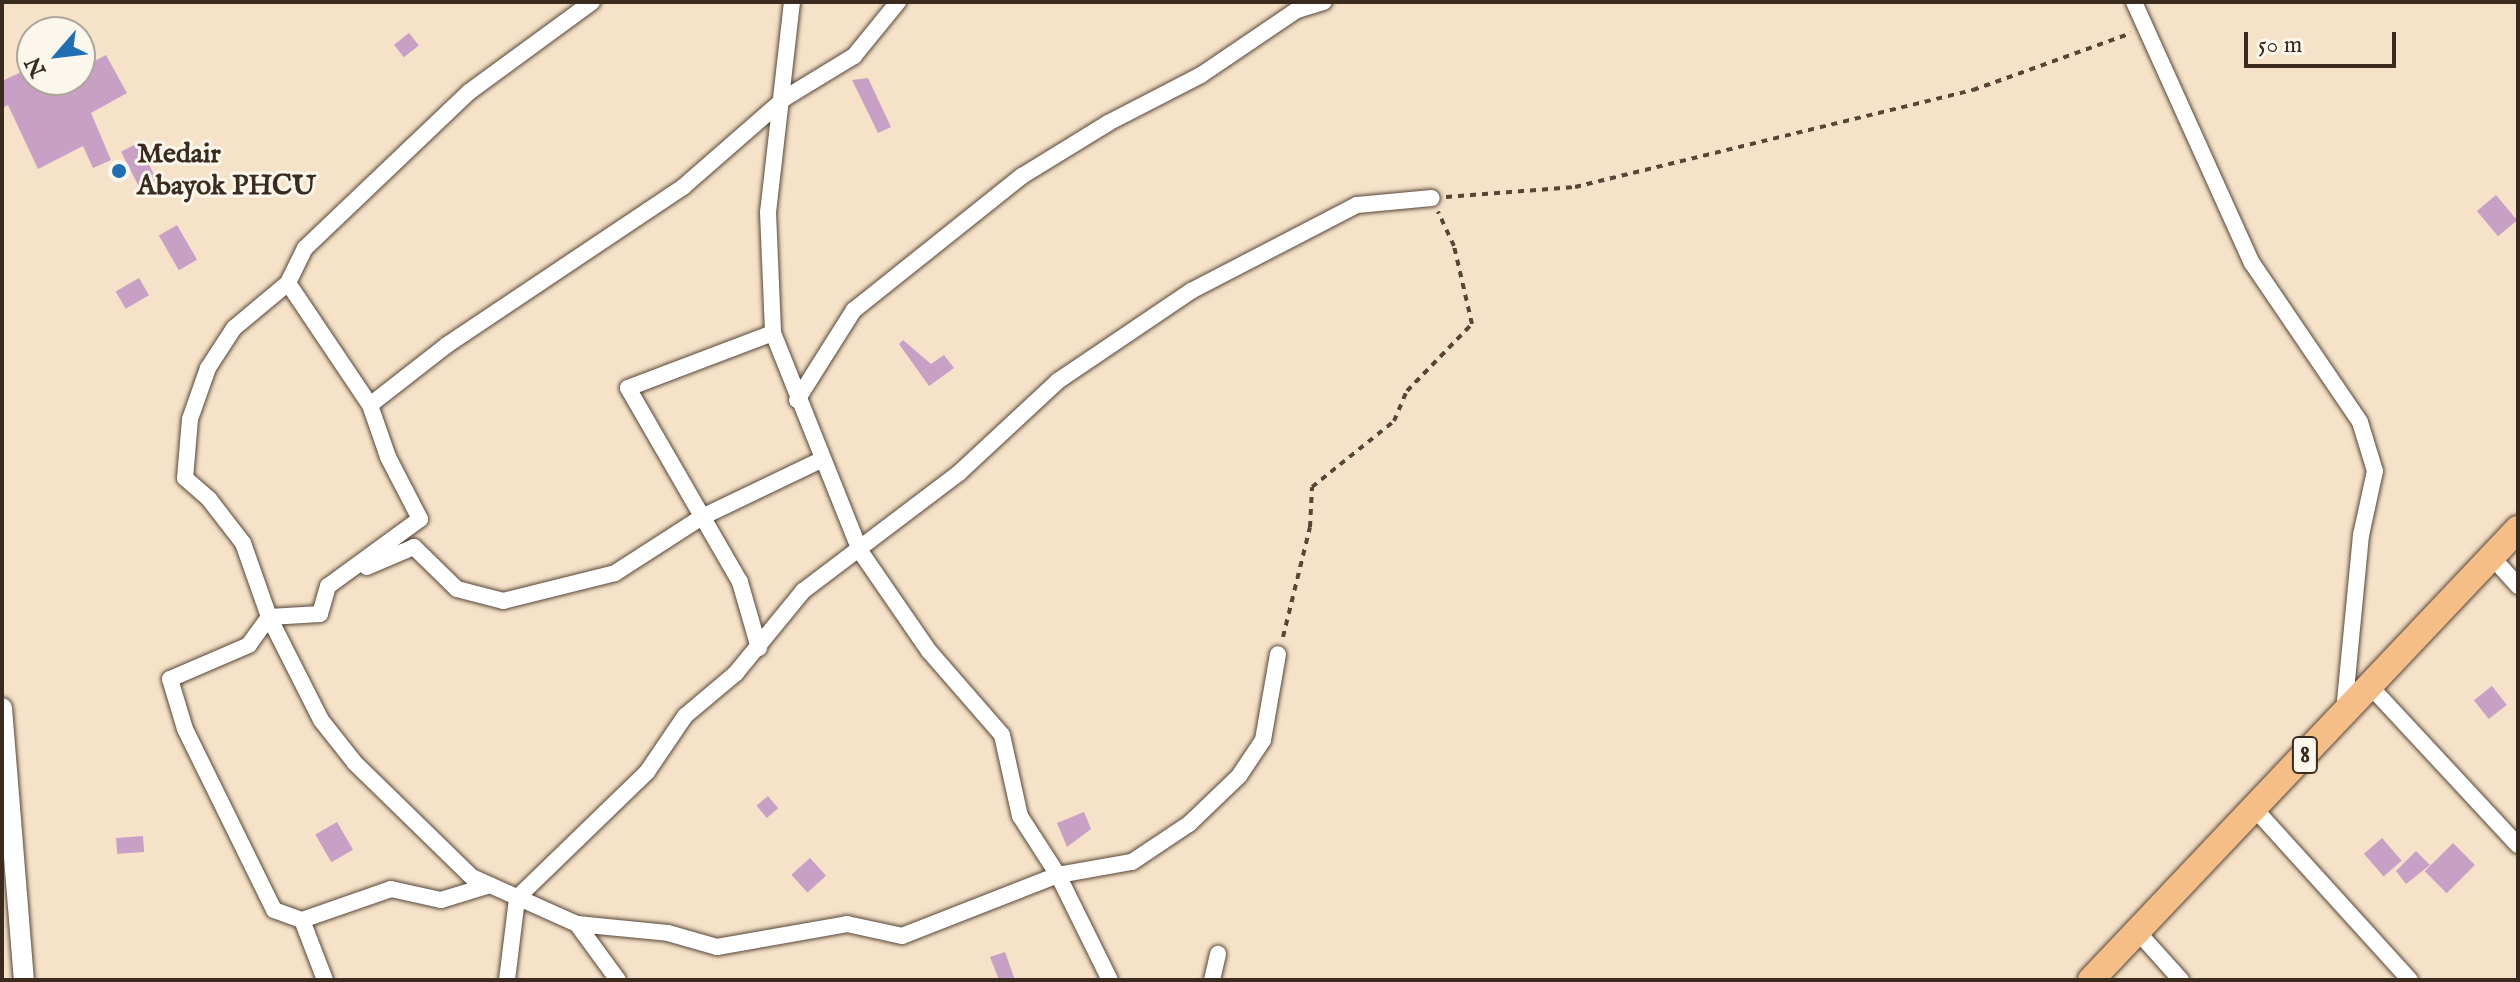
<!DOCTYPE html>
<html>
<head>
<meta charset="utf-8">
<style>
	body { margin:0 }
	#map { position:relative; width:2520px; height:982px; overflow:hidden; background:#f5e2c8; font-family:"IM FELL English",serif }
	div>[style] { position:absolute }
	.building>* { inset:0; background:#c8a0c6; transform-origin:0 0 }
	.path>* { height:4px; margin-top:-2px; transform-origin:0; background:repeating-linear-gradient(90deg,#574638 0 6px,transparent 0 12px) }
	.roads { filter:drop-shadow(0 0 2px #574638) drop-shadow(0 0 2px #574638) }
	.minor>* { height:16px; margin:-8px; padding:0 8px; transform-origin:8px; border-radius:8px; background:#fff }
	.tertiary>* { height:20px; margin:-10px; padding:0 10px; transform-origin:10px; border-radius:10px; background:#fff }
	.primary>* { height:26px; margin:-13px; padding:0 13px; transform-origin:13px; border-radius:13px; background:#f6be87 }
	.dots>* { width:22px; height:22px; translate:-50% -50%; box-sizing:border-box; border:4px solid #fbf7ec; border-radius:50% }
	span { translate:-50% -50%; white-space:nowrap; text-align:center; line-height:1.15; -webkit-text-stroke:6px #fbf7ec; paint-order:stroke }
	.shield-label span { padding:2px 6px; background:#fbf7ec; border:2px solid; border-radius:6px; -webkit-text-stroke-width:0 }
	.shield-label { font-size:26px; color:#3b2a1e; font-weight:700 }
	.poi-label { font-size:28px; color:#3b2a1e; font-weight:700 }
	.left { translate:0 -50%; text-align:left }
	.frame { position:absolute; inset:0; border:4px solid #3b2a1e; pointer-events:none }
	.north { position:absolute; left:16px; top:16px; width:80px; height:80px; box-sizing:border-box; background:#fbf7ec; border:2px solid #aea59a; border-radius:50%; rotate:242deg; font-size:22px; font-weight:700; line-height:32px; text-align:center; color:#3b2a1e }
	.north::after { content:''; display:block; margin:auto; width:28px; height:36px; background:#1f6fb2; clip-path:polygon(50% 0,100% 100%,50% 72%,0 100%) }
	.scale { position:absolute; left:2244px; top:32px; width:152px; height:36px; box-sizing:border-box; border:4px solid #3b2a1e; border-top:0; padding-left:10px; font-size:24px; line-height:28px; white-space:nowrap; color:#3b2a1e; -webkit-text-stroke:6px #fbf7ec; paint-order:stroke }
</style>
</head>
<body>
<div id="map">
	<div class="building">
		<div style="left:409px;top:33px;width:16px;height:19px;rotate:52deg"></div>
		<div style="clip-path:polygon(106px 55px,127px 93px,91px 113px,111px 160px,93px 168px,83px 146px,38px 169px,8px 105px,2px 108px,2px 81px,32px 67px,32px 80px,48px 80px,53px 91px,80px 80px,89px 73px,85px 66px)"></div>
		<div style="clip-path:polygon(868px 78px,891px 127px,878px 133px,852px 80px)"></div>
		<div style="left:138px;top:143px;width:42px;height:19px;rotate:63deg"></div>
		<div style="left:2496px;top:195px;width:33px;height:25px;rotate:50deg"></div>
		<div style="left:177px;top:225px;width:40px;height:21px;rotate:60deg"></div>
		<div style="left:139px;top:278px;width:20px;height:27px;rotate:60deg"></div>
		<div style="clip-path:polygon(903px 340px,931px 364px,944px 355px,954px 368px,929px 386px,899px 344px)"></div>
		<div style="left:2492px;top:686px;width:24px;height:23px;rotate:52deg"></div>
		<div style="left:768px;top:796px;width:16px;height:15px;rotate:50deg"></div>
		<div style="clip-path:polygon(1084px 812px,1091px 829px,1067px 847px,1057px 823px)"></div>
		<div style="left:337px;top:822px;width:32px;height:25px;rotate:60deg"></div>
		<div style="left:143px;top:836px;width:16px;height:27px;rotate:86deg"></div>
		<div style="left:2382px;top:838px;width:30px;height:24px;rotate:49deg"></div>
		<div style="left:2453px;top:843px;width:31px;height:40px;rotate:45deg"></div>
		<div style="clip-path:polygon(2416px 851px,2430px 865px,2406px 884px,2396px 871px)"></div>
		<div style="left:810px;top:858px;width:24px;height:25px;rotate:48deg"></div>
		<div style="clip-path:polygon(1005px 952px,1015px 980px,999px 980px,990px 957px)"></div>
	</div>
	<div class="path">
		<div style="left:1446px;top:197px;width:129px;rotate:-4.4deg"></div>
		<div style="left:1575px;top:187px;width:410px;rotate:-13.7deg"></div>
		<div style="left:1973px;top:90px;width:168px;rotate:-19.8deg"></div>
		<div style="left:1283px;top:637px;width:113px;rotate:-76.2deg"></div>
		<div style="left:1310px;top:527px;width:40px;rotate:-87.1deg"></div>
		<div style="left:1312px;top:487px;width:105px;rotate:-38.8deg"></div>
		<div style="left:1394px;top:421px;width:33px;rotate:-67deg"></div>
		<div style="left:1407px;top:391px;width:93px;rotate:-45.9deg"></div>
		<div style="left:1472px;top:324px;width:80px;rotate:-103deg"></div>
		<div style="left:1454px;top:246px;width:38px;rotate:-115deg"></div>
	</div>
	<div class="roads">
		<div class="minor">
			<div style="left:592px;top:2px;width:152px;rotate:143.8deg"></div>
			<div style="left:469px;top:92px;width:226px;rotate:136.4deg"></div>
			<div style="left:305px;top:248px;width:39px;rotate:116deg"></div>
			<div style="left:288px;top:283px;width:70px;rotate:140.2deg"></div>
			<div style="left:234px;top:328px;width:48px;rotate:123deg"></div>
			<div style="left:208px;top:368px;width:54px;rotate:109.4deg"></div>
			<div style="left:190px;top:419px;width:59px;rotate:94.8deg"></div>
			<div style="left:185px;top:478px;width:32px;rotate:41deg"></div>
			<div style="left:209px;top:499px;width:56px;rotate:52.3deg"></div>
			<div style="left:243px;top:543px;width:78px;rotate:70.6deg"></div>
			<div style="left:269px;top:617px;width:115px;rotate:63.2deg"></div>
			<div style="left:321px;top:720px;width:55px;rotate:51.7deg"></div>
			<div style="left:355px;top:763px;width:163px;rotate:44.3deg"></div>
			<div style="left:472px;top:877px;width:115px;rotate:24.1deg"></div>
			<div style="left:577px;top:924px;width:69px;rotate:53.8deg"></div>
			<div style="left:792px;top:2px;width:211px;rotate:96.5deg"></div>
			<div style="left:768px;top:212px;width:121px;rotate:87.6deg"></div>
			<div style="left:773px;top:333px;width:235px;rotate:68.2deg"></div>
			<div style="left:860px;top:551px;width:121px;rotate:55.4deg"></div>
			<div style="left:929px;top:651px;width:111px;rotate:49deg"></div>
			<div style="left:1002px;top:735px;width:83px;rotate:77.5deg"></div>
			<div style="left:1020px;top:816px;width:70px;rotate:57.2deg"></div>
			<div style="left:1058px;top:875px;width:117px;rotate:63.7deg"></div>
			<div style="left:2134px;top:2px;width:286px;rotate:65.7deg"></div>
			<div style="left:2252px;top:263px;width:192px;rotate:55.8deg"></div>
			<div style="left:2360px;top:422px;width:51px;rotate:73deg"></div>
			<div style="left:2375px;top:471px;width:66px;rotate:102.3deg"></div>
			<div style="left:2361px;top:535px;width:179px;rotate:95.5deg"></div>
			<div style="left:288px;top:283px;width:147px;rotate:56.1deg"></div>
			<div style="left:370px;top:405px;width:55px;rotate:70.9deg"></div>
			<div style="left:388px;top:457px;width:70px;rotate:62.7deg"></div>
			<div style="left:420px;top:519px;width:114px;rotate:143.9deg"></div>
			<div style="left:328px;top:586px;width:29px;rotate:106deg"></div>
			<div style="left:320px;top:614px;width:51px;rotate:176.6deg"></div>
			<div style="left:269px;top:617px;width:34px;rotate:126deg"></div>
			<div style="left:249px;top:645px;width:86px;rotate:156.7deg"></div>
			<div style="left:170px;top:679px;width:52px;rotate:73.3deg"></div>
			<div style="left:185px;top:729px;width:202px;rotate:63.8deg"></div>
			<div style="left:274px;top:910px;width:30px;rotate:20deg"></div>
			<div style="left:302px;top:920px;width:94px;rotate:-19.2deg"></div>
			<div style="left:391px;top:889px;width:51px;rotate:12.4deg"></div>
			<div style="left:441px;top:900px;width:51px;rotate:-17deg"></div>
			<div style="left:797px;top:400px;width:107px;rotate:-57.7deg"></div>
			<div style="left:854px;top:310px;width:215px;rotate:-38.6deg"></div>
			<div style="left:1022px;top:176px;width:101px;rotate:-31.6deg"></div>
			<div style="left:1108px;top:123px;width:105px;rotate:-27.3deg"></div>
			<div style="left:1201px;top:75px;width:116px;rotate:-34.1deg"></div>
			<div style="left:1297px;top:10px;width:28px;rotate:-17deg"></div>
			<div style="left:370px;top:405px;width:98px;rotate:-37.9deg"></div>
			<div style="left:447px;top:345px;width:284px;rotate:-33.8deg"></div>
			<div style="left:683px;top:187px;width:135px;rotate:-41.1deg"></div>
			<div style="left:785px;top:98px;width:81px;rotate:-31.3deg"></div>
			<div style="left:854px;top:56px;width:70px;rotate:-50.8deg"></div>
			<div style="left:2492px;top:557px;width:39px;rotate:48deg"></div>
			<div style="left:367px;top:567px;width:51px;rotate:-23.1deg"></div>
			<div style="left:414px;top:547px;width:60px;rotate:44.3deg"></div>
			<div style="left:457px;top:589px;width:48px;rotate:14.6deg"></div>
			<div style="left:503px;top:601px;width:115px;rotate:-14deg"></div>
			<div style="left:615px;top:573px;width:103px;rotate:-32.8deg"></div>
			<div style="left:702px;top:517px;width:132px;rotate:-25.6deg"></div>
			<div style="left:759px;top:648px;width:69px;rotate:-106.1deg"></div>
			<div style="left:740px;top:582px;width:224px;rotate:-120deg"></div>
			<div style="left:628px;top:388px;width:155px;rotate:-20.8deg"></div>
			<div style="left:2370px;top:686px;width:217px;rotate:47.1deg"></div>
			<div style="left:2254px;top:808px;width:232px;rotate:47.8deg"></div>
			<div style="left:302px;top:920px;width:64px;rotate:69deg"></div>
			<div style="left:577px;top:924px;width:91px;rotate:5.6deg"></div>
			<div style="left:668px;top:933px;width:51px;rotate:15.9deg"></div>
			<div style="left:717px;top:947px;width:132px;rotate:-10deg"></div>
			<div style="left:847px;top:924px;width:56px;rotate:12.3deg"></div>
			<div style="left:902px;top:936px;width:168px;rotate:-21.4deg"></div>
			<div style="left:1058px;top:875px;width:75px;rotate:-10deg"></div>
			<div style="left:1132px;top:862px;width:69px;rotate:-33.7deg"></div>
			<div style="left:1189px;top:824px;width:69px;rotate:-43.8deg"></div>
			<div style="left:1239px;top:776px;width:43px;rotate:-56.3deg"></div>
			<div style="left:1263px;top:740px;width:87px;rotate:-80.1deg"></div>
			<div style="left:2137px;top:931px;width:66px;rotate:48.1deg"></div>
			<div style="left:507px;top:980px;width:83px;rotate:-83deg"></div>
			<div style="left:517px;top:898px;width:181px;rotate:-44.1deg"></div>
			<div style="left:647px;top:772px;width:68px;rotate:-55.8deg"></div>
			<div style="left:685px;top:716px;width:67px;rotate:-40.1deg"></div>
			<div style="left:736px;top:673px;width:106px;rotate:-50.7deg"></div>
			<div style="left:803px;top:591px;width:196px;rotate:-37.1deg"></div>
			<div style="left:959px;top:473px;width:135px;rotate:-42.9deg"></div>
			<div style="left:1058px;top:381px;width:161px;rotate:-34.1deg"></div>
			<div style="left:1191px;top:291px;width:187px;rotate:-27.4deg"></div>
			<div style="left:1357px;top:205px;width:75px;rotate:-5.3deg"></div>
			<div style="left:1212px;top:980px;width:27px;rotate:-77deg"></div>
		</div>
		<div class="tertiary">
			<div style="left:2px;top:708px;width:273px;rotate:85.4deg"></div>
		</div>
		<div class="primary">
			<div style="left:2091px;top:980px;width:621px;rotate:-46.57deg"></div>
		</div>
	</div>
	<div class="dots">
		<div style="left:119px;top:171px;background:#1f6fb2"></div>
	</div>
	<div class="shield-label">
		<span style="left:2305px;top:755px">8</span>
	</div>
	<div class="poi-label">
		<span class="left" style="left:137px;top:171px">Medair<br>Abayok PHCU</span>
	</div>
	<div class="frame"></div>
	<div class="north">N</div>
	<div class="scale">50 m</div>
</div>
</body>
</html>
